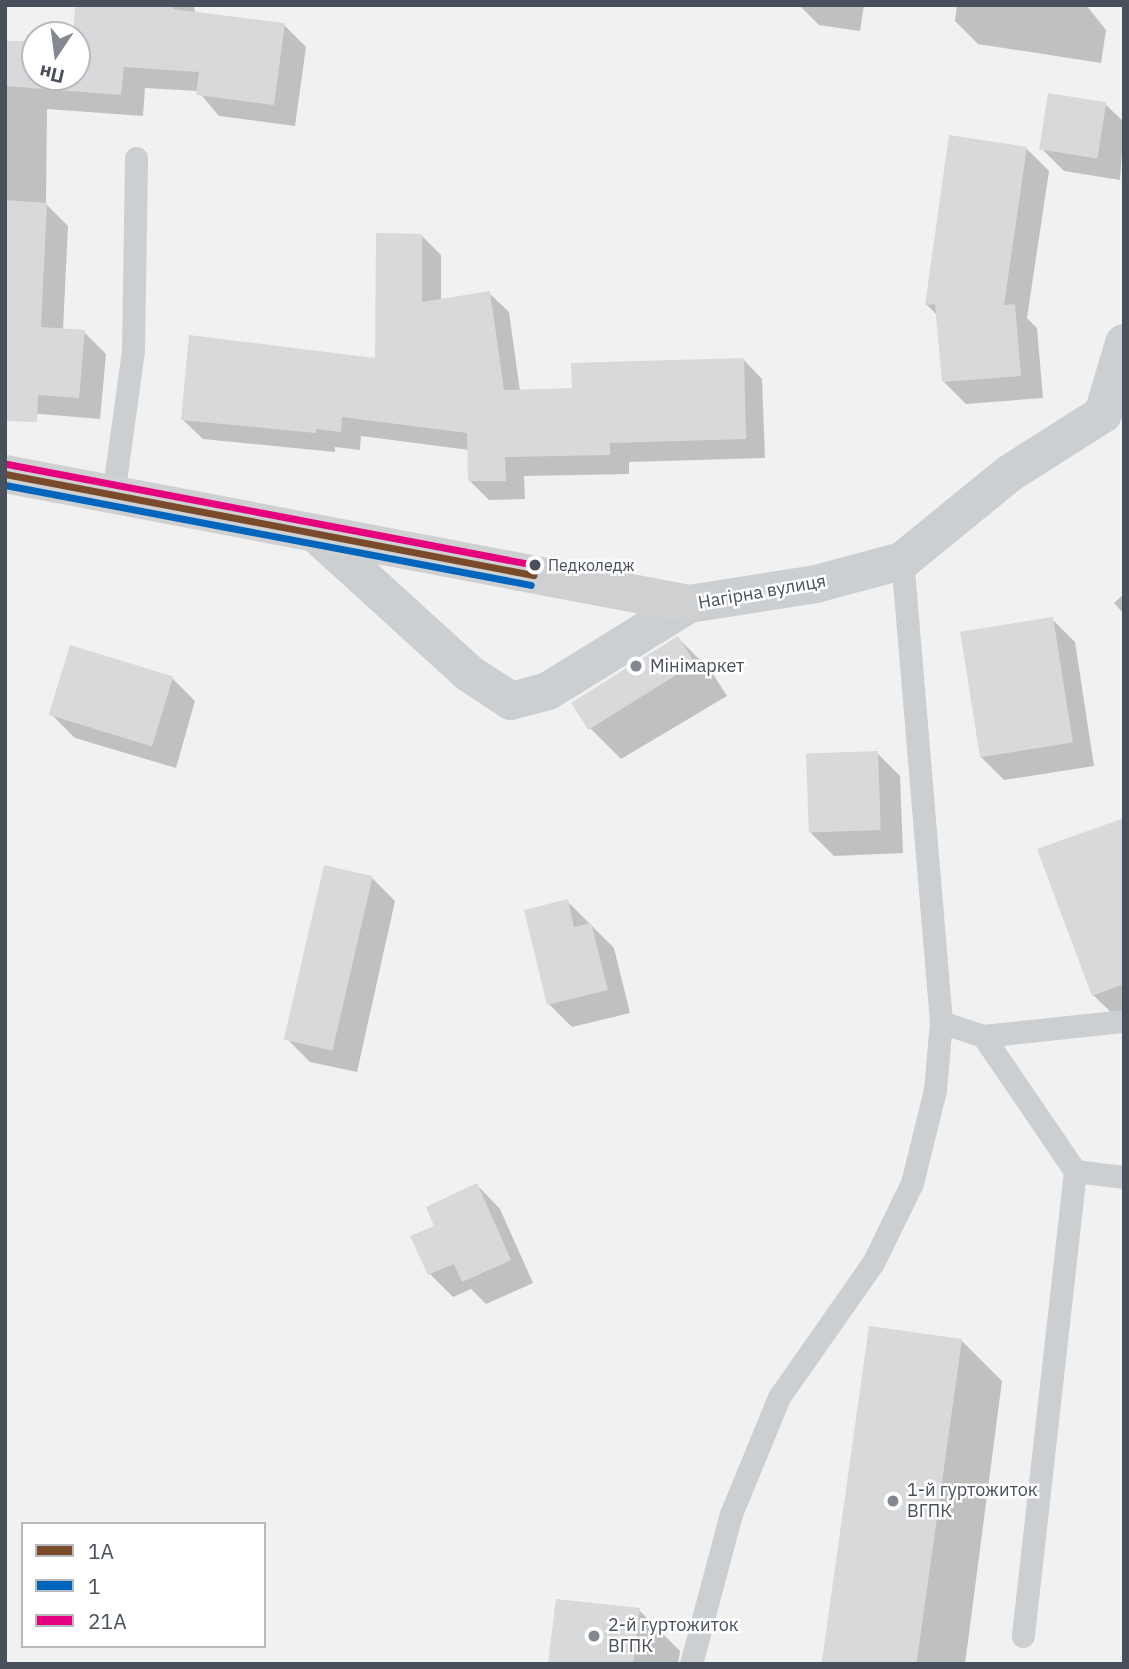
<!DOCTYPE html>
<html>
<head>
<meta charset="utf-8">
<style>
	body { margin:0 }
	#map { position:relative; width:1129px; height:1669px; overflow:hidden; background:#f1f1f1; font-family:"IBM Plex Sans",sans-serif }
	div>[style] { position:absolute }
	.shadow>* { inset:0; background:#0003 }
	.building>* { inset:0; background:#d8d9db; transform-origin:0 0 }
	.lane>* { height:23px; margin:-11.5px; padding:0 11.5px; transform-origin:11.5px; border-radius:11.5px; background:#cccfd2 }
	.street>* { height:38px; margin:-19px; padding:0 19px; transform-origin:19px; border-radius:19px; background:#cccfd2 }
	.secondary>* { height:38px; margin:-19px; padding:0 19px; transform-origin:19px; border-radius:19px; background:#ced0d2 }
	.bus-1>* { height:7px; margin:-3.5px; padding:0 3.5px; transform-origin:3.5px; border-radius:3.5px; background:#7a4b2a }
	.bus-2>* { height:7px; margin:-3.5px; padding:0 3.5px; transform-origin:3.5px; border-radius:3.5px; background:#0065bd }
	.bus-3>* { height:7px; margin:-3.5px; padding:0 3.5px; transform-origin:3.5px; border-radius:3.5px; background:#e5007d }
	.dots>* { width:19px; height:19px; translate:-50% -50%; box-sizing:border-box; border:4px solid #fff; border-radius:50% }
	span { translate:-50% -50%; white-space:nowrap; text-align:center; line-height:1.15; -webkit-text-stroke:5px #fff; paint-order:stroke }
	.bus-label { font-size:16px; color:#48505c }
	.left { translate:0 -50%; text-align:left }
	.street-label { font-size:18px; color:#48505c }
	.poi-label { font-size:18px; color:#48505c }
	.frame { position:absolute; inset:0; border:7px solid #48505c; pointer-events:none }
	.legend { position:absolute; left:21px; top:1522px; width:245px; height:126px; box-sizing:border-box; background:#fff; border:2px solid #b6b9be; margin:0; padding:9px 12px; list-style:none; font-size:21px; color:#48505c }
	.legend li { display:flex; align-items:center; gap:14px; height:35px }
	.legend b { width:35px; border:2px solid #b6b9be }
	.north { position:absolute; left:21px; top:21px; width:70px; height:70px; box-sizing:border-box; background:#fff; border:2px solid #b6b9be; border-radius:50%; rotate:193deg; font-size:19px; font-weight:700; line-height:28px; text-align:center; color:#48505c }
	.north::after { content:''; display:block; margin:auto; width:24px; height:32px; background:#838890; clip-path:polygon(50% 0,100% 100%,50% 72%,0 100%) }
</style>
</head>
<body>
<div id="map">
	<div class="shadow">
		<div style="clip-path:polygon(77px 5px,193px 5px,196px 14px,284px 25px,306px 47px,295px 126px,219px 116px,198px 91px,145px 88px,143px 116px,47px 109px,46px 204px,68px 226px,63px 330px,84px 332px,106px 354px,100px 419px,5px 411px,5px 43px,35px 43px,35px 77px,77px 77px)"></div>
		<div style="clip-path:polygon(799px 5px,864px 5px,860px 31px,819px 25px)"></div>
		<div style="clip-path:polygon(957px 5px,1086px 5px,1106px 30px,1101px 63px,978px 44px,955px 21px)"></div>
		<div style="clip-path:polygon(1105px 104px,1124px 122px,1120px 180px,1064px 171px,1041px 148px)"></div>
		<div style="clip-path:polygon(1026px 148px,1049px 171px,1027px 318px,1037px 328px,1043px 398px,966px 404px,944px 382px,938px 316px,926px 304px)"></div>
		<div style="clip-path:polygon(421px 235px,441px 255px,441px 300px,489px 293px,509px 312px,520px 391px,574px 390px,743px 359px,762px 379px,765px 458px,629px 462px,629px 474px,524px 476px,525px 499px,489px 500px,469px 480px,469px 450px,361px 436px,360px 450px,335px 447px,335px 452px,203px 439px,183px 420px,377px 360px)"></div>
		<div style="clip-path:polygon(1124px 594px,1124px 614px,1114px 603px)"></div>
		<div style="clip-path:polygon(1052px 619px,1075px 642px,1094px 766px,1004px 780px,981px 757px)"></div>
		<div style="clip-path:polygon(678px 638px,711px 671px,727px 696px,621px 759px,588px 726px)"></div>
		<div style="clip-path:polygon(172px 678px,195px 701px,176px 768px,75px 738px,52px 715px)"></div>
		<div style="clip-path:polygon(877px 753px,900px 776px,903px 853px,834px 856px,811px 833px)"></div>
		<div style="clip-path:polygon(1124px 825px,1124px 1015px,1117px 1018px,1093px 995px)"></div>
		<div style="clip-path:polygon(372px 878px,395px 901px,357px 1072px,310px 1062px,287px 1039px)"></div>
		<div style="clip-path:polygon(567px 901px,614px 948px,630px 1013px,572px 1027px,549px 1004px)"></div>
		<div style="clip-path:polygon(477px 1185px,500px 1209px,533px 1283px,486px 1304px,471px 1289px,453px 1297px,430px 1274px,436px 1227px)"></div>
		<div style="clip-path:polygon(961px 1340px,1002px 1381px,965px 1664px,826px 1664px)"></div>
		<div style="clip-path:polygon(639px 1610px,680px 1651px,678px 1664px,550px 1664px)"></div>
	</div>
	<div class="building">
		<div style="clip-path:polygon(75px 5px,174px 5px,173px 9px,285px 23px,274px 105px,196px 95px,199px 72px,124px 67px,121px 95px,5px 86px,5px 41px,35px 41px,35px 77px,77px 77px,77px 35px,73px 35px)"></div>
		<div style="left:1048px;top:93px;width:59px;height:57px;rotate:9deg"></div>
		<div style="clip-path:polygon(949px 135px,1027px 147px,1004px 305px,1015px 304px,1021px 376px,942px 382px,935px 304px,925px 305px)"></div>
		<div style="clip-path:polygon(5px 200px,47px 203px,41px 327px,85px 330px,79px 398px,38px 395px,37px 422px,5px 421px)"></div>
		<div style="clip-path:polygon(376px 233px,422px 234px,422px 302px,490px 291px,504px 390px,572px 388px,571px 363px,744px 358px,746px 439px,610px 443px,610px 455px,505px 457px,506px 481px,468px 481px,467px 433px,342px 417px,341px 432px,316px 429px,316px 433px,181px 420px,189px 335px,375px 358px)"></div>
		<div style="left:1053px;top:617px;width:127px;height:94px;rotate:81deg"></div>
		<div style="left:678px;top:636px;width:32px;height:126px;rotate:58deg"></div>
		<div style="left:70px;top:645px;width:108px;height:73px;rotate:17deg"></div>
		<div style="left:878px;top:751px;width:79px;height:72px;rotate:88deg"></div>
		<div style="clip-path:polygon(1124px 818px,1124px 984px,1092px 996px,1037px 849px)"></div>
		<div style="left:324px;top:865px;width:50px;height:179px;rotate:13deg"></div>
		<div style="clip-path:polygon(568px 899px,574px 927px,591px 923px,608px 990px,547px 1005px,524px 910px)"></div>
		<div style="clip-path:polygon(477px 1183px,511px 1260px,462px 1282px,454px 1264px,428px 1275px,410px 1236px,434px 1226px,426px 1207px)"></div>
		<div style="left:869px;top:1326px;width:94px;height:341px;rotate:8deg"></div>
		<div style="clip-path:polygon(556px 1599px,640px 1608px,633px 1664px,548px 1664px)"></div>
	</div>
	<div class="lane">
		<div style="left:113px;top:495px;width:146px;rotate:-82.1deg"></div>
		<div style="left:133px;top:350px;width:192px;rotate:-89.1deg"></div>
		<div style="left:941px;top:1022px;width:44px;rotate:18.4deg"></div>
		<div style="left:983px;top:1036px;width:142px;rotate:-6.1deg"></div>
		<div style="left:983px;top:1036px;width:163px;rotate:55.7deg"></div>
		<div style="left:1075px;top:1171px;width:468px;rotate:96.4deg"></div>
		<div style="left:1075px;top:1171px;width:49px;rotate:7deg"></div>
		<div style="left:691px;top:1664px;width:155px;rotate:-75.1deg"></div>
		<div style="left:731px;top:1514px;width:126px;rotate:-67.7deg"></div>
		<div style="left:779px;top:1397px;width:164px;rotate:-55deg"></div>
		<div style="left:873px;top:1263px;width:89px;rotate:-64deg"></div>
		<div style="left:912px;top:1183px;width:96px;rotate:-76.1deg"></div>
		<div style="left:935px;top:1090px;width:68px;rotate:-85deg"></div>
		<div style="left:941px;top:1022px;width:463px;rotate:-94.8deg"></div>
	</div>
	<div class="street">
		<div style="left:316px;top:534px;width:208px;rotate:42.3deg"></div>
		<div style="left:470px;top:674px;width:49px;rotate:33.4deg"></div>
		<div style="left:511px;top:701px;width:38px;rotate:-15deg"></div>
		<div style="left:548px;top:691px;width:166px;rotate:-31.7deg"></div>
		<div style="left:689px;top:604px;width:129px;rotate:-8.9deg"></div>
		<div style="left:816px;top:584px;width:89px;rotate:-15deg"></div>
		<div style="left:902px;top:561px;width:139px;rotate:-39.2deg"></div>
		<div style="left:1010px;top:473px;width:110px;rotate:-32.4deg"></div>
		<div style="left:1103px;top:414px;width:74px;rotate:-73.5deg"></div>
	</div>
	<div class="secondary">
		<div style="left:5px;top:474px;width:696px;rotate:10.76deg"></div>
	</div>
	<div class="bus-1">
		<div style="left:5px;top:474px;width:538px;rotate:10.83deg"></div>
	</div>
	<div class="bus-2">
		<div style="left:5px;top:485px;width:535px;rotate:10.76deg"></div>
	</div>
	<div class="bus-3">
		<div style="left:7px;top:464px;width:538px;rotate:10.83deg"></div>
	</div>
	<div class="dots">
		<div style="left:535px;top:565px;background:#48505c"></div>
		<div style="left:636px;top:666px;background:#838890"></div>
		<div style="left:893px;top:1501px;background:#838890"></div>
		<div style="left:594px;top:1636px;background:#838890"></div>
	</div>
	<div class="bus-label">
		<span class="left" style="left:548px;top:565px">Педколедж</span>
	</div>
	<div class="street-label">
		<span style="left:762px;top:592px;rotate:-10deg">Нагірна вулиця</span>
	</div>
	<div class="poi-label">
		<span class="left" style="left:650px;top:666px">Мінімаркет</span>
		<span class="left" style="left:907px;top:1501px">1-й гуртожиток<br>ВГПК</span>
		<span class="left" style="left:608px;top:1636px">2-й гуртожиток<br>ВГПК</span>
	</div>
	<div class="frame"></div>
	<ul class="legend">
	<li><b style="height:9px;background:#7a4b2a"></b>1А</li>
	<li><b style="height:9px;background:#0065bd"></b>1</li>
	<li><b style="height:9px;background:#e5007d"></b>21А</li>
	</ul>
	<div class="north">Пн</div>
</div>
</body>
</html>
